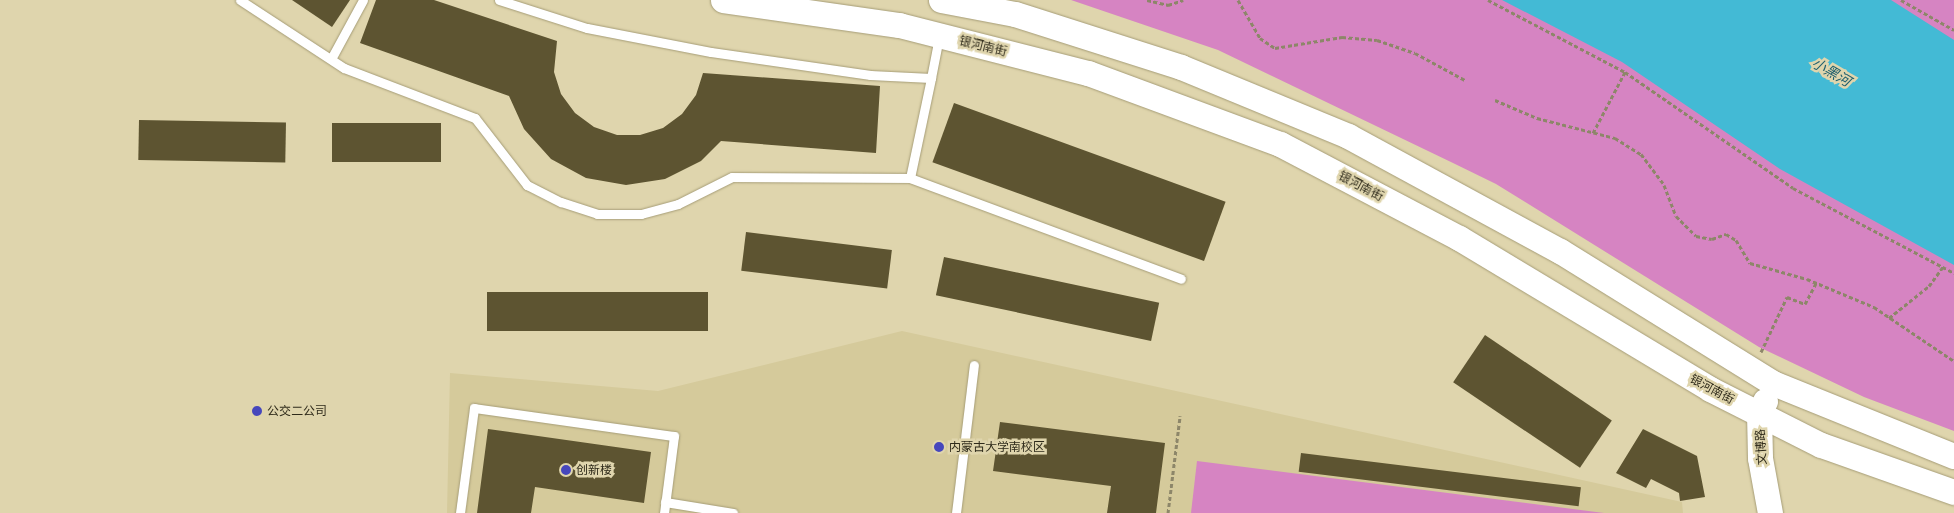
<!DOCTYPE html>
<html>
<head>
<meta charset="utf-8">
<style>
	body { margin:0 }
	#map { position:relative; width:1954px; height:513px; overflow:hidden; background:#dfd5ad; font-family:Literata,"Noto Sans SC",serif }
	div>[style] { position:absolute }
	.built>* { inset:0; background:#d5ca9b }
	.green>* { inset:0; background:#d684c2 }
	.water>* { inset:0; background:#43bad5 }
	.building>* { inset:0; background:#5d5431; transform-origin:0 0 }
	.path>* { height:3px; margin-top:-1.5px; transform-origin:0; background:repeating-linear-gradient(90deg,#8d8669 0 4px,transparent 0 6.5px) }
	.roads { filter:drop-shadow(0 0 1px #a69d77) drop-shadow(0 0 1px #a69d77) }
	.lane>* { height:9px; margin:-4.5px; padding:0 4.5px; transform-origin:4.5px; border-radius:4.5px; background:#fff }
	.secondary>* { height:25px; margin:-12.5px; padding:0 12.5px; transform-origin:12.5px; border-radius:12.5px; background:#fff }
	.dots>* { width:14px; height:14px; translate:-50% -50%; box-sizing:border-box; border:2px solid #dfd5ad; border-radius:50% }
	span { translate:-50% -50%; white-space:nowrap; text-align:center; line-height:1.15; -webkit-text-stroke:5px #dfd5ad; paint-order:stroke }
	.street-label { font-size:12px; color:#2e2a1a }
	.poi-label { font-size:12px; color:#2e2a1a }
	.left { translate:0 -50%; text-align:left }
	.water-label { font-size:14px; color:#1f5f6e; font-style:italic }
</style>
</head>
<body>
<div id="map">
	<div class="built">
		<div style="clip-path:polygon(902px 331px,1682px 502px,1683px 513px,447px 513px,450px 373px,658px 391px)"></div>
	</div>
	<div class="green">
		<div style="clip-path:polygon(1071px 0,1954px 0,1954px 431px,1864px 397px,1759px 347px,1496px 184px,1453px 163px,1218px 50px)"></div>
		<div style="clip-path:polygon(1197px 461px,1604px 513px,1191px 513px)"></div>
	</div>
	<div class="water">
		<div style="clip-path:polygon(1502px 0,1891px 0,1954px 40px,1954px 265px,1780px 169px,1622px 62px)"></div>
	</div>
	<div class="building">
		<div style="clip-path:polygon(292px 0,350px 0,332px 27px)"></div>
		<div style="clip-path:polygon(376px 0,434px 0,557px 41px,554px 72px,561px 94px,575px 113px,594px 127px,617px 135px,640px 135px,663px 128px,682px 114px,696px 95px,703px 73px,880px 86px,876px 153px,721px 141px,701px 161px,665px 179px,626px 185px,586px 178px,551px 159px,524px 129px,509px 96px,360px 43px)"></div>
		<div style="left:954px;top:103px;width:289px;height:63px;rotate:20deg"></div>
		<div style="left:139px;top:120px;width:147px;height:40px;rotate:1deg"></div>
		<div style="left:332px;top:123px;width:109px;height:39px"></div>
		<div style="left:746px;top:232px;width:147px;height:39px;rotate:7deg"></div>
		<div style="left:944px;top:257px;width:220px;height:39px;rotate:12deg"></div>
		<div style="left:487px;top:292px;width:221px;height:39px"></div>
		<div style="left:1485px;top:335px;width:153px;height:57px;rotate:34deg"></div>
		<div style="clip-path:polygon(1000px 422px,1165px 443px,1156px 513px,1107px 513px,1111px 486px,993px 471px)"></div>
		<div style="clip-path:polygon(488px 429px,651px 452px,644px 503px,535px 487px,531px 513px,477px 513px)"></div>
		<div style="clip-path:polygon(1643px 429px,1697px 456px,1705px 497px,1680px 501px,1679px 493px,1651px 479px,1646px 488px,1616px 473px)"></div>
		<div style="left:1301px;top:453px;width:282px;height:19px;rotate:7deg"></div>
	</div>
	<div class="path">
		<div style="left:1147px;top:0;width:22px;rotate:13deg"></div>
		<div style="left:1168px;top:5px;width:16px;rotate:-18deg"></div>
		<div style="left:1238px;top:0;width:44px;rotate:59.9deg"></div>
		<div style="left:1260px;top:38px;width:18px;rotate:34deg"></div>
		<div style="left:1275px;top:48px;width:68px;rotate:-9.3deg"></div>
		<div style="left:1342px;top:37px;width:35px;rotate:5deg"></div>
		<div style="left:1377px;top:40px;width:40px;rotate:18.9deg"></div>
		<div style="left:1415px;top:53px;width:57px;rotate:28.4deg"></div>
		<div style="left:1488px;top:0;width:155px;rotate:27.7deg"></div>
		<div style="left:1625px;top:72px;width:204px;rotate:34.6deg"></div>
		<div style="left:1793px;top:188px;width:182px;rotate:27.8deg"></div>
		<div style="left:1901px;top:0;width:61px;rotate:29.5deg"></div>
		<div style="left:1495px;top:100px;width:46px;rotate:23.2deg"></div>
		<div style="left:1537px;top:118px;width:81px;rotate:14.4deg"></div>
		<div style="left:1615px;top:138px;width:31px;rotate:32deg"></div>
		<div style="left:1641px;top:154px;width:39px;rotate:53deg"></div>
		<div style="left:1664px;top:185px;width:33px;rotate:69deg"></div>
		<div style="left:1676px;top:216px;width:28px;rotate:45deg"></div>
		<div style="left:1696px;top:236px;width:16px;rotate:11deg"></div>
		<div style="left:1712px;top:239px;width:15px;rotate:-20deg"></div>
		<div style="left:1726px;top:234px;width:12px;rotate:31deg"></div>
		<div style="left:1736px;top:240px;width:27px;rotate:59deg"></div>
		<div style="left:1750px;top:263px;width:59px;rotate:15.7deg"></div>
		<div style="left:1807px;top:279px;width:73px;rotate:22.7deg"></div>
		<div style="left:1874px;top:307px;width:97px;rotate:34deg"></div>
		<div style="left:1593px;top:133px;width:69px;rotate:-62.3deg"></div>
		<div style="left:1889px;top:318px;width:51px;rotate:-38.7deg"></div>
		<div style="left:1929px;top:286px;width:24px;rotate:-54deg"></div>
		<div style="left:1761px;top:352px;width:61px;rotate:-64.7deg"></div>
		<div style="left:1787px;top:297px;width:19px;rotate:21deg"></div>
		<div style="left:1805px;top:304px;width:24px;rotate:-62deg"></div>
		<div style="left:1168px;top:513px;width:98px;rotate:-82.9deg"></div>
	</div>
	<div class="roads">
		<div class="lane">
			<div style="left:240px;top:0;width:124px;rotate:33.2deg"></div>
			<div style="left:344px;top:68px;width:140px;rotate:20.9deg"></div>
			<div style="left:475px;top:118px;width:85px;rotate:52.2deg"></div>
			<div style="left:527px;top:185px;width:38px;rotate:27deg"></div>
			<div style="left:561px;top:202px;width:38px;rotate:18deg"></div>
			<div style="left:597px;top:214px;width:44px"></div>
			<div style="left:641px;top:214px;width:38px;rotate:-15deg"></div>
			<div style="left:678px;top:204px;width:60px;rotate:-26.6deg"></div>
			<div style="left:732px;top:177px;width:178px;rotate:0.3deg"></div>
			<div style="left:910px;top:178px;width:102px;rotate:-78.1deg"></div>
			<div style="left:499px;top:0;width:92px;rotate:17.7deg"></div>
			<div style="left:587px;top:28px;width:126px;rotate:11deg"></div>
			<div style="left:711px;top:52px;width:161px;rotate:8.2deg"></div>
			<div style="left:870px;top:75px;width:61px;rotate:2.8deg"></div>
			<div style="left:931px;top:78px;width:42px;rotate:-79deg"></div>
			<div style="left:331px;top:59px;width:67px;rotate:-61.5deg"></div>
			<div style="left:910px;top:178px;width:289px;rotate:20.4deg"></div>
			<div style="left:665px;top:502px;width:69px;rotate:9.2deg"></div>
			<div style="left:460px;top:513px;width:106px;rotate:-82.4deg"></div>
			<div style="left:474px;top:408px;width:202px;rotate:8deg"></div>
			<div style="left:674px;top:436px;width:78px;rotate:97.4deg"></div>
			<div style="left:956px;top:513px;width:149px;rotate:-83.1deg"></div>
		</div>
		<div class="secondary">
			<div style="left:723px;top:0;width:178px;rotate:8.1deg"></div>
			<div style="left:899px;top:25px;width:195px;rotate:14.3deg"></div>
			<div style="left:1088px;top:73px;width:205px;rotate:20.3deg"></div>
			<div style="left:1280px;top:144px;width:202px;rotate:27.7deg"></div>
			<div style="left:1459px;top:238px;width:293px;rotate:31deg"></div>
			<div style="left:1710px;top:389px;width:124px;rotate:26.8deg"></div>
			<div style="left:1821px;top:445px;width:141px;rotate:19.5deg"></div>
			<div style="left:941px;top:0;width:75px;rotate:10.7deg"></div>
			<div style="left:1015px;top:14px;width:174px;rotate:17.7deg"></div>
			<div style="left:1181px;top:67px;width:181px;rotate:22.4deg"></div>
			<div style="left:1348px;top:136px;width:241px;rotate:28.5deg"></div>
			<div style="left:1560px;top:251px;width:251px;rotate:31.8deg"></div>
			<div style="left:1773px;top:383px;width:195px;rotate:22deg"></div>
			<div style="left:1765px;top:401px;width:13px;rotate:117deg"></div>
			<div style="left:1759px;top:413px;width:45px;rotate:88.7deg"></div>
			<div style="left:1760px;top:458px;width:56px;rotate:79.7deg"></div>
		</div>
	</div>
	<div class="dots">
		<div style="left:257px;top:411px;background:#4647bc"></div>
		<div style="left:939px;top:447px;background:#4647bc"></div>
		<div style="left:566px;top:470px;background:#4647bc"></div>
	</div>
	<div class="street-label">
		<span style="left:983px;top:46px;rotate:14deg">银河南街</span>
		<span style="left:1361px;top:186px;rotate:28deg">银河南街</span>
		<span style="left:1712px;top:389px;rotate:28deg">银河南街</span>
		<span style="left:1761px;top:447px;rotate:-94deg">文博路</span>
	</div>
	<div class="poi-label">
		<span class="left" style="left:267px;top:411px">公交二公司</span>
		<span class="left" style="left:949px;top:447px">内蒙古大学南校区</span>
		<span class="left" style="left:576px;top:470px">创新楼</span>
	</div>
	<div class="water-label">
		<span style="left:1832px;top:71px;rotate:30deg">小黑河</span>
	</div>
</div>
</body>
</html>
